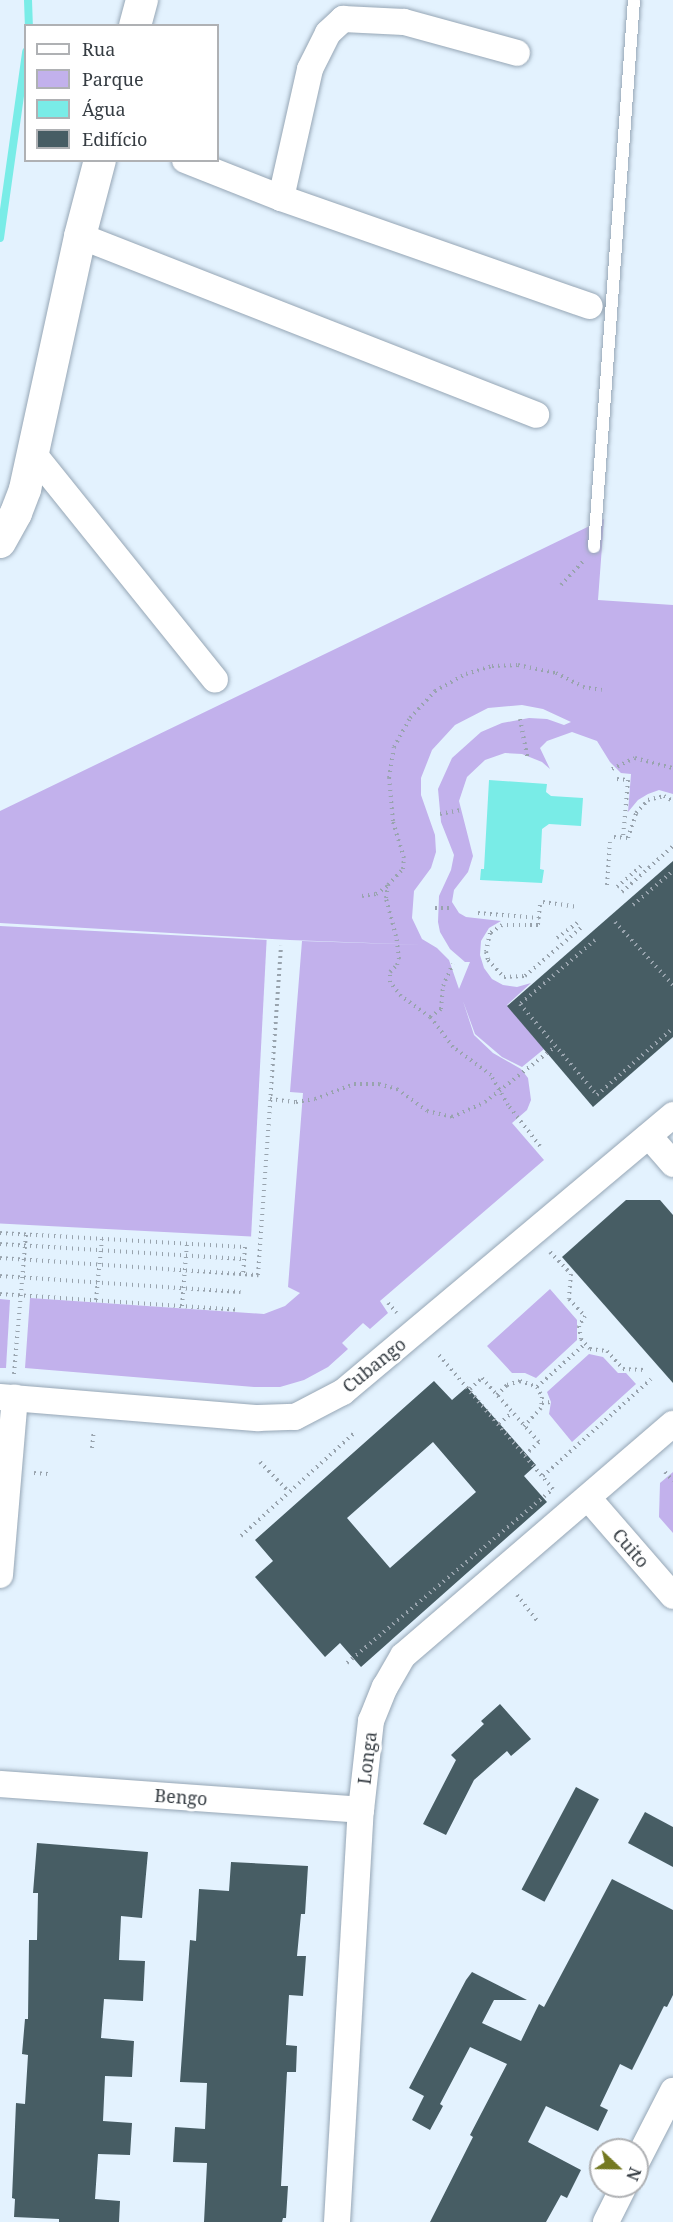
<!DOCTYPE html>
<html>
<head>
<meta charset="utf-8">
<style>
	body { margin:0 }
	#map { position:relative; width:673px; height:2222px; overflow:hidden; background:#e3f2fe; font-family:"Noto Serif",serif }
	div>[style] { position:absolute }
	.green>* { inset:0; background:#c2b1ec; transform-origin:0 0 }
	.water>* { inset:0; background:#79ece7 }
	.stream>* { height:8px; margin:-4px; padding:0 4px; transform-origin:4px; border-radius:4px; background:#79ece7 }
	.building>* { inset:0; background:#475d64; transform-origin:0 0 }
	.path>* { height:4px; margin-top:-2px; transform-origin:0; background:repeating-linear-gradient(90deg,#98a3ad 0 1.5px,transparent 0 6px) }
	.roads { filter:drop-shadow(0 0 2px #96a6b5) drop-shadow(0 0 2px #96a6b5) }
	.service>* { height:12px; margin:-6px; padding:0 6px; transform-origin:6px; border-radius:6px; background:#fff }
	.minor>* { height:26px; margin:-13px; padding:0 13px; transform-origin:13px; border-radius:13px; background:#fff }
	.tertiary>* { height:32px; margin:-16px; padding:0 16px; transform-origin:16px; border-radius:16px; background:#fff }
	span { translate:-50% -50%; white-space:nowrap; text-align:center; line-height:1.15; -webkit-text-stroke:6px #fff; paint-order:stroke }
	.street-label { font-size:18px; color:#363d43 }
	.legend { position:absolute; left:24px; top:24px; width:195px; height:138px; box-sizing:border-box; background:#fff; border:2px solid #afb1b4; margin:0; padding:8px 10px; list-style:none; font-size:18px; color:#363d43 }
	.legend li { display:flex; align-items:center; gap:12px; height:30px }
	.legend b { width:30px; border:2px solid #afb1b4 }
	.north { position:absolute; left:589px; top:2138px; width:60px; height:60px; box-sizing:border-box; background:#fff; border:2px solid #afb1b4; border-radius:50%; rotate:112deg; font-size:16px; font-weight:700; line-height:24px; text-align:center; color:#363d43 }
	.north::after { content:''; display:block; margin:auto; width:21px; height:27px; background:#747921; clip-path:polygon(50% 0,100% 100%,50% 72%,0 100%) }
</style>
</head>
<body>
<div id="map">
	<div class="green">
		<div style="clip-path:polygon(evenodd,604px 519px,598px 600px,673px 605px,673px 794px,659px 790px,648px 794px,638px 800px,628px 812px,631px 774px,621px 773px,610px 762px,597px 741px,572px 732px,547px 741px,540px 748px,550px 769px,542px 762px,522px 754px,505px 753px,485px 760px,467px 777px,459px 801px,473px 856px,468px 872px,454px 890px,452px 902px,459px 913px,466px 917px,501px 921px,489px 928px,481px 941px,480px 955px,484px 968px,492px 979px,503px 985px,517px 987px,531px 983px,507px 1005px,544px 1049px,522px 1067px,502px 1057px,475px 1034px,463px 1001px,474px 1035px,493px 1053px,521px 1069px,528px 1078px,531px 1100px,527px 1110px,512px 1123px,544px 1160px,380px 1301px,388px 1313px,370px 1329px,363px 1323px,342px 1343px,348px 1349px,328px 1367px,304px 1380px,280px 1387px,254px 1387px,25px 1368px,30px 1298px,264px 1314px,285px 1306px,300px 1293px,288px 1287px,303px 1093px,290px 1092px,302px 941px,425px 945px,290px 940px,0 923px,0 811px,604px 519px,522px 705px,543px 709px,571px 722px,564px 725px,547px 719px,529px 718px,502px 723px,481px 732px,452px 758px,438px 789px,441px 822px,454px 855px,451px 870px,439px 896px,438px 922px,440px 932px,450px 949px,465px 962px,470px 962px,459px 989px,449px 960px,437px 948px,422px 939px,412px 918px,414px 891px,431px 868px,436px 852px,435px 835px,421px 795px,421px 778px,432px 750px,455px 725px,488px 708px,522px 705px)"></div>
		<div style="left:0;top:926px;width:267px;height:297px;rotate:3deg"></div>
		<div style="clip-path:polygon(550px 1289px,577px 1320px,577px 1340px,536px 1378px,525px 1373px,512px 1373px,487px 1346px)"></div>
		<div style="clip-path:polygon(0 1299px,10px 1300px,6px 1368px,0 1368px)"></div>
		<div style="clip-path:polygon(589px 1354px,603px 1357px,618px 1373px,626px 1373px,636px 1384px,572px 1442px,549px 1414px,551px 1402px,547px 1392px)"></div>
		<div style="clip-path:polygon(673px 1472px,673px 1533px,659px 1517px,660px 1483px)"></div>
	</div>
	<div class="water">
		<div style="clip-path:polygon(489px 780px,547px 784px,546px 792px,551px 796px,583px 798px,581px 826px,549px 824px,542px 829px,540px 869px,544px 870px,542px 883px,480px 880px,481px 869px,484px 869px)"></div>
	</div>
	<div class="stream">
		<div style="left:28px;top:0;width:26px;rotate:88deg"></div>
		<div style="left:0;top:238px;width:188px;rotate:-82deg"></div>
	</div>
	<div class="building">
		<div style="clip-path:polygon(673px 861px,673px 1037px,593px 1107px,507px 1006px)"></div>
		<div style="clip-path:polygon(626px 1200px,660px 1200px,673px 1215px,673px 1383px,562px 1257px)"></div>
		<div style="clip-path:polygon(evenodd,434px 1381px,452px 1400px,467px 1387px,536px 1465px,524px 1476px,547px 1502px,361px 1667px,340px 1643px,325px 1657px,255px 1577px,273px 1561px,255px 1540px,434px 1381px,433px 1442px,476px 1492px,390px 1568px,347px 1518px,433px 1442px)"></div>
		<div style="clip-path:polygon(500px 1704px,531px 1739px,511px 1756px,507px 1751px,474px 1780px,446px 1835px,423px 1824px,456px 1760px,451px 1755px,484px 1724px,481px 1721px)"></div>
		<div style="left:576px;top:1787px;width:26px;height:116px;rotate:28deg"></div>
		<div style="clip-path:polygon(645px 1812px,673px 1827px,673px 1867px,628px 1843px)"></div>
		<div style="clip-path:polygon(37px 1843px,148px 1852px,142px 1918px,121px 1916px,119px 1960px,145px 1961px,143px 2001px,104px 1999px,101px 2038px,134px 2041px,132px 2077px,105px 2076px,103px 2121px,132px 2123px,130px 2155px,98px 2154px,95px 2199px,120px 2201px,119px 2222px,59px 2222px,59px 2219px,14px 2217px,15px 2199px,12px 2198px,16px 2103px,25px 2104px,28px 2055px,22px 2054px,25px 2019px,28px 2019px,29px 1940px,37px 1940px,38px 1893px,33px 1893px)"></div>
		<div style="clip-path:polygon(231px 1862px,308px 1866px,305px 1914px,301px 1914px,297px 1956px,306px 1956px,303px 1996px,289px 1995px,286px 2045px,297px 2046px,296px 2072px,287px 2072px,281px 2186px,288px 2186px,286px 2218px,283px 2218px,282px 2222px,204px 2222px,207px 2163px,173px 2162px,175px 2127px,205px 2129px,207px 2083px,180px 2082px,190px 1940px,196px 1941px,199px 1889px,229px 1891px)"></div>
		<div style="clip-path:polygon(612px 1879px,673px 1910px,673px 1995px,667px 2007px,664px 2006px,632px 2070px,620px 2064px,600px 2106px,608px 2110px,598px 2131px,546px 2106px,528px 2142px,581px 2170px,567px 2198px,561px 2195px,546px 2222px,430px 2222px,473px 2137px,470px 2135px,507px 2064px,470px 2047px,440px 2104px,443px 2106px,430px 2130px,412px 2120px,424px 2096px,409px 2088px,466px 1980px,472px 1972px,527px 2000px,494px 2000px,482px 2023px,521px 2041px,539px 2004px,544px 2007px)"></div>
	</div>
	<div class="path">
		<div style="left:561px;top:585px;width:33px;rotate:-47deg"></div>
		<div style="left:520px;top:719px;width:38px;rotate:79deg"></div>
		<div style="left:612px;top:769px;width:25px;rotate:-26deg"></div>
		<div style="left:635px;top:758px;width:39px;rotate:15deg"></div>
		<div style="left:617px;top:779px;width:11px;rotate:5deg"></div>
		<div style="left:628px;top:780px;width:57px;rotate:95deg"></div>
		<div style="left:440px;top:814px;width:21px;rotate:-11deg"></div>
		<div style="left:614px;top:837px;width:14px;rotate:4deg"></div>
		<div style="left:628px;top:838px;width:26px;rotate:-72deg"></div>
		<div style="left:636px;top:813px;width:18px;rotate:-47deg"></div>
		<div style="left:648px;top:800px;width:16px;rotate:-14deg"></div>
		<div style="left:664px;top:796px;width:10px;rotate:29deg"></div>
		<div style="left:607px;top:885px;width:43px;rotate:-86deg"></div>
		<div style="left:617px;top:887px;width:33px;rotate:-41deg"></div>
		<div style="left:622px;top:892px;width:69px;rotate:-42deg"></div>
		<div style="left:362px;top:896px;width:14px;rotate:-8deg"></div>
		<div style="left:376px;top:894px;width:14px;rotate:-34deg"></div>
		<div style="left:543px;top:902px;width:34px;rotate:8deg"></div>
		<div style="left:540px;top:905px;width:20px;rotate:96deg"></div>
		<div style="left:538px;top:925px;width:36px;rotate:180deg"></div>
		<div style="left:502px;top:925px;width:14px;rotate:146deg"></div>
		<div style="left:490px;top:933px;width:19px;rotate:102deg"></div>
		<div style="left:486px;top:952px;width:8px;rotate:76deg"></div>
		<div style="left:488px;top:960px;width:23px;rotate:47deg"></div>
		<div style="left:504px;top:977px;width:21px;rotate:-3deg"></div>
		<div style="left:525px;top:976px;width:75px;rotate:-40.7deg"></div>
		<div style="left:633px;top:905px;width:52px;rotate:-40.4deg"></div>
		<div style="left:435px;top:908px;width:14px"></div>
		<div style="left:478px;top:913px;width:61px;rotate:4.7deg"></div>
		<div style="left:615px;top:922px;width:86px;rotate:47.4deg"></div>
		<div style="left:557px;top:938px;width:26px;rotate:-37deg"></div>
		<div style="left:595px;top:940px;width:99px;rotate:139.5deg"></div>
		<div style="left:520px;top:1004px;width:119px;rotate:49.8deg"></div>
		<div style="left:597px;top:1095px;width:101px;rotate:-41.4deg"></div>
		<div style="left:430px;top:1017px;width:14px;rotate:-36deg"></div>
		<div style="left:441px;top:1009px;width:23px;rotate:-85deg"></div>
		<div style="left:443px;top:986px;width:24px;rotate:-66deg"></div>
		<div style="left:270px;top:1099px;width:26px;rotate:7deg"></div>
		<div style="left:296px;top:1102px;width:19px;rotate:-9deg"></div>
		<div style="left:315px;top:1099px;width:42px;rotate:-21deg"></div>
		<div style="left:354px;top:1084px;width:25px"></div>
		<div style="left:379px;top:1084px;width:19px;rotate:16deg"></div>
		<div style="left:397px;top:1089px;width:37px;rotate:36deg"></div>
		<div style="left:427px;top:1111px;width:26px;rotate:13deg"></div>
		<div style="left:452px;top:1117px;width:36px;rotate:-24deg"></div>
		<div style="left:485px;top:1102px;width:90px;rotate:-38.3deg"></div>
		<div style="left:540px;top:1146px;width:52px;rotate:-128deg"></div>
		<div style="left:508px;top:1105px;width:34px;rotate:-120deg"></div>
		<div style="left:491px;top:1075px;width:47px;rotate:-143.6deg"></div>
		<div style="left:453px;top:1047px;width:38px;rotate:-127deg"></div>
		<div style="left:430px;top:1017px;width:36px;rotate:-144deg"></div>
		<div style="left:401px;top:996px;width:18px;rotate:-128deg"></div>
		<div style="left:390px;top:982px;width:10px;rotate:-90deg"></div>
		<div style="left:390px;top:972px;width:10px;rotate:-45deg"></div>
		<div style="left:397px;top:965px;width:6px;rotate:-72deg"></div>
		<div style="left:399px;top:959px;width:23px;rotate:-97deg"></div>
		<div style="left:396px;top:936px;width:39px;rotate:-105deg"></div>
		<div style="left:386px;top:898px;width:13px;rotate:-81deg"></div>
		<div style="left:388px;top:885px;width:22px;rotate:-47deg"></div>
		<div style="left:403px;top:869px;width:11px;rotate:-85deg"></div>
		<div style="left:404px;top:858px;width:39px;rotate:-107deg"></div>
		<div style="left:393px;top:821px;width:43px;rotate:-95.3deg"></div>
		<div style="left:389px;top:778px;width:31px;rotate:-81deg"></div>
		<div style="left:394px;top:747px;width:33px;rotate:-61deg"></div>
		<div style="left:410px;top:718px;width:37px;rotate:-47deg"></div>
		<div style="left:435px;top:691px;width:35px;rotate:-29deg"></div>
		<div style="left:466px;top:674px;width:27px;rotate:-17deg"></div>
		<div style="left:492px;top:666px;width:26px;rotate:-2deg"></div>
		<div style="left:518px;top:665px;width:39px;rotate:12deg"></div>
		<div style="left:556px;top:673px;width:30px;rotate:27deg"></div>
		<div style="left:583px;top:687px;width:19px;rotate:9deg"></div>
		<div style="left:0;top:1233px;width:245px;rotate:3.3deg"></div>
		<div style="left:245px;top:1247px;width:27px;rotate:94deg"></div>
		<div style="left:0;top:1244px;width:244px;rotate:3.5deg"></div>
		<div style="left:550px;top:1252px;width:30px;rotate:46deg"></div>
		<div style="left:571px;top:1274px;width:25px;rotate:95deg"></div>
		<div style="left:569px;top:1299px;width:23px;rotate:47deg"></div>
		<div style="left:585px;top:1316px;width:12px;rotate:121deg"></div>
		<div style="left:579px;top:1326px;width:13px;rotate:81deg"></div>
		<div style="left:581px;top:1339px;width:13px;rotate:48deg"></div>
		<div style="left:590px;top:1349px;width:17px;rotate:7deg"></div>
		<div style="left:607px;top:1351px;width:24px;rotate:48deg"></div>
		<div style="left:623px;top:1369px;width:21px;rotate:3deg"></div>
		<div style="left:0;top:1258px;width:259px;rotate:3.8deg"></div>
		<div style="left:258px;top:1275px;width:330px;rotate:-86deg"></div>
		<div style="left:0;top:1276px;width:241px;rotate:3.8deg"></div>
		<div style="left:0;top:1294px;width:239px;rotate:3.8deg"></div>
		<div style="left:96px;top:1300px;width:61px;rotate:-84.4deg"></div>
		<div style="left:388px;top:1303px;width:13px;rotate:48deg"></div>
		<div style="left:182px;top:1306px;width:62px;rotate:-85.4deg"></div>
		<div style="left:14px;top:1374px;width:140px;rotate:-85.1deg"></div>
		<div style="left:537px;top:1387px;width:64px;rotate:-41.9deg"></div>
		<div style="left:470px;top:1389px;width:16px;rotate:-43deg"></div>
		<div style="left:482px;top:1378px;width:86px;rotate:48.3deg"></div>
		<div style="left:539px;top:1442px;width:19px;rotate:137deg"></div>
		<div style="left:497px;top:1395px;width:14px;rotate:-45deg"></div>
		<div style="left:507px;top:1385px;width:14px;rotate:-17deg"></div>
		<div style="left:520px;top:1381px;width:18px;rotate:19deg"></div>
		<div style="left:537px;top:1387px;width:11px;rotate:63deg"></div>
		<div style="left:542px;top:1397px;width:11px;rotate:95deg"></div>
		<div style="left:541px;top:1408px;width:25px;rotate:133deg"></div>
		<div style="left:542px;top:1403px;width:9px;rotate:-6deg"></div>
		<div style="left:499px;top:1424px;width:18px;rotate:-41deg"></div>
		<div style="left:92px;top:1448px;width:18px;rotate:-84deg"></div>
		<div style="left:260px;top:1462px;width:42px;rotate:46deg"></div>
		<div style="left:665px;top:1472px;width:12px;rotate:48deg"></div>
		<div style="left:34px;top:1473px;width:14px;rotate:4deg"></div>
		<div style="left:543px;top:1476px;width:145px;rotate:-41.9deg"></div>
		<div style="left:241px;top:1536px;width:153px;rotate:-42.3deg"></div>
		<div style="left:517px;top:1595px;width:33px;rotate:52deg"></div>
		<div style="left:347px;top:1663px;width:270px;rotate:-40.2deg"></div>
		<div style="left:553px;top:1489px;width:176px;rotate:-130.4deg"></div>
	</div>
	<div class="roads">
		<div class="service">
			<div style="left:594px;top:547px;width:548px;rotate:-85.82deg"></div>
		</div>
		<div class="minor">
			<div style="left:185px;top:160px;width:103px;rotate:21.6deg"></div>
			<div style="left:281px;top:198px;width:327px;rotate:19.3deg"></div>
			<div style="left:281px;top:198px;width:132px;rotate:-77.3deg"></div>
			<div style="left:310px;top:69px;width:40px;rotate:-63.4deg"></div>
			<div style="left:328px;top:33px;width:21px;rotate:-43deg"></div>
			<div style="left:343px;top:19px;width:61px;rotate:2.8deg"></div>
			<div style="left:404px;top:22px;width:117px;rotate:15.3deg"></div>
			<div style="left:80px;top:236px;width:490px;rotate:21.4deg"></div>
			<div style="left:32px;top:452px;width:292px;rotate:51.2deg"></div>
			<div style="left:649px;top:1136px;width:37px;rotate:49deg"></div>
			<div style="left:0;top:1397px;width:259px;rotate:4.7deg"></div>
			<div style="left:258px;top:1418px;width:37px;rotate:-2deg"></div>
			<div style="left:295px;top:1417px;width:54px;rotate:-27.5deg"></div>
			<div style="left:343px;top:1392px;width:431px;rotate:-40deg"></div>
			<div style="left:589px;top:1499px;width:128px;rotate:49.1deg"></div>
			<div style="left:0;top:1575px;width:178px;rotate:-85.2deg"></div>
			<div style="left:0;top:1784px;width:362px;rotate:4.1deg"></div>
			<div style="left:637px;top:2161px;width:79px;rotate:-62.8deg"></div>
			<div style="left:337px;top:2222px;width:413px;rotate:-86.7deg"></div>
			<div style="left:361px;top:1810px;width:90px;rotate:-83.6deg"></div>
			<div style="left:371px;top:1721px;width:37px;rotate:-68deg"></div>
			<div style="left:385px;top:1687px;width:36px;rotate:-60deg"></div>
			<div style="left:403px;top:1656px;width:356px;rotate:-40.7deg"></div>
			<div style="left:606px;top:2222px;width:40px;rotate:-63.4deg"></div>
		</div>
		<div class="tertiary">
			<div style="left:135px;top:26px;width:27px;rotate:-75deg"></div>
			<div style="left:0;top:542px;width:33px;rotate:-61deg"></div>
			<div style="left:16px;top:513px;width:26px;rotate:-69deg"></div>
			<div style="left:25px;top:489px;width:259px;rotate:-77.7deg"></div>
			<div style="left:80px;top:236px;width:79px;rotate:-75.3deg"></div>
		</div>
	</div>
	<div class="street-label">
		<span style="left:374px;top:1365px;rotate:-39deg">Cubango</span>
		<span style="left:631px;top:1548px;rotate:49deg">Cuito</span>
		<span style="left:367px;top:1758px;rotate:-83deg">Longa</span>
		<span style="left:181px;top:1797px;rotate:4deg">Bengo</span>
	</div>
	<ul class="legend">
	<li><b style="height:8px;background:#fff"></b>Rua</li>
	<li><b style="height:16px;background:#c2b1ec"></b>Parque</li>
	<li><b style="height:16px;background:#79ece7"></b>Água</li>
	<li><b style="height:16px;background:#475d64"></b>Edifício</li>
	</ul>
	<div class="north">N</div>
</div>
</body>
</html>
